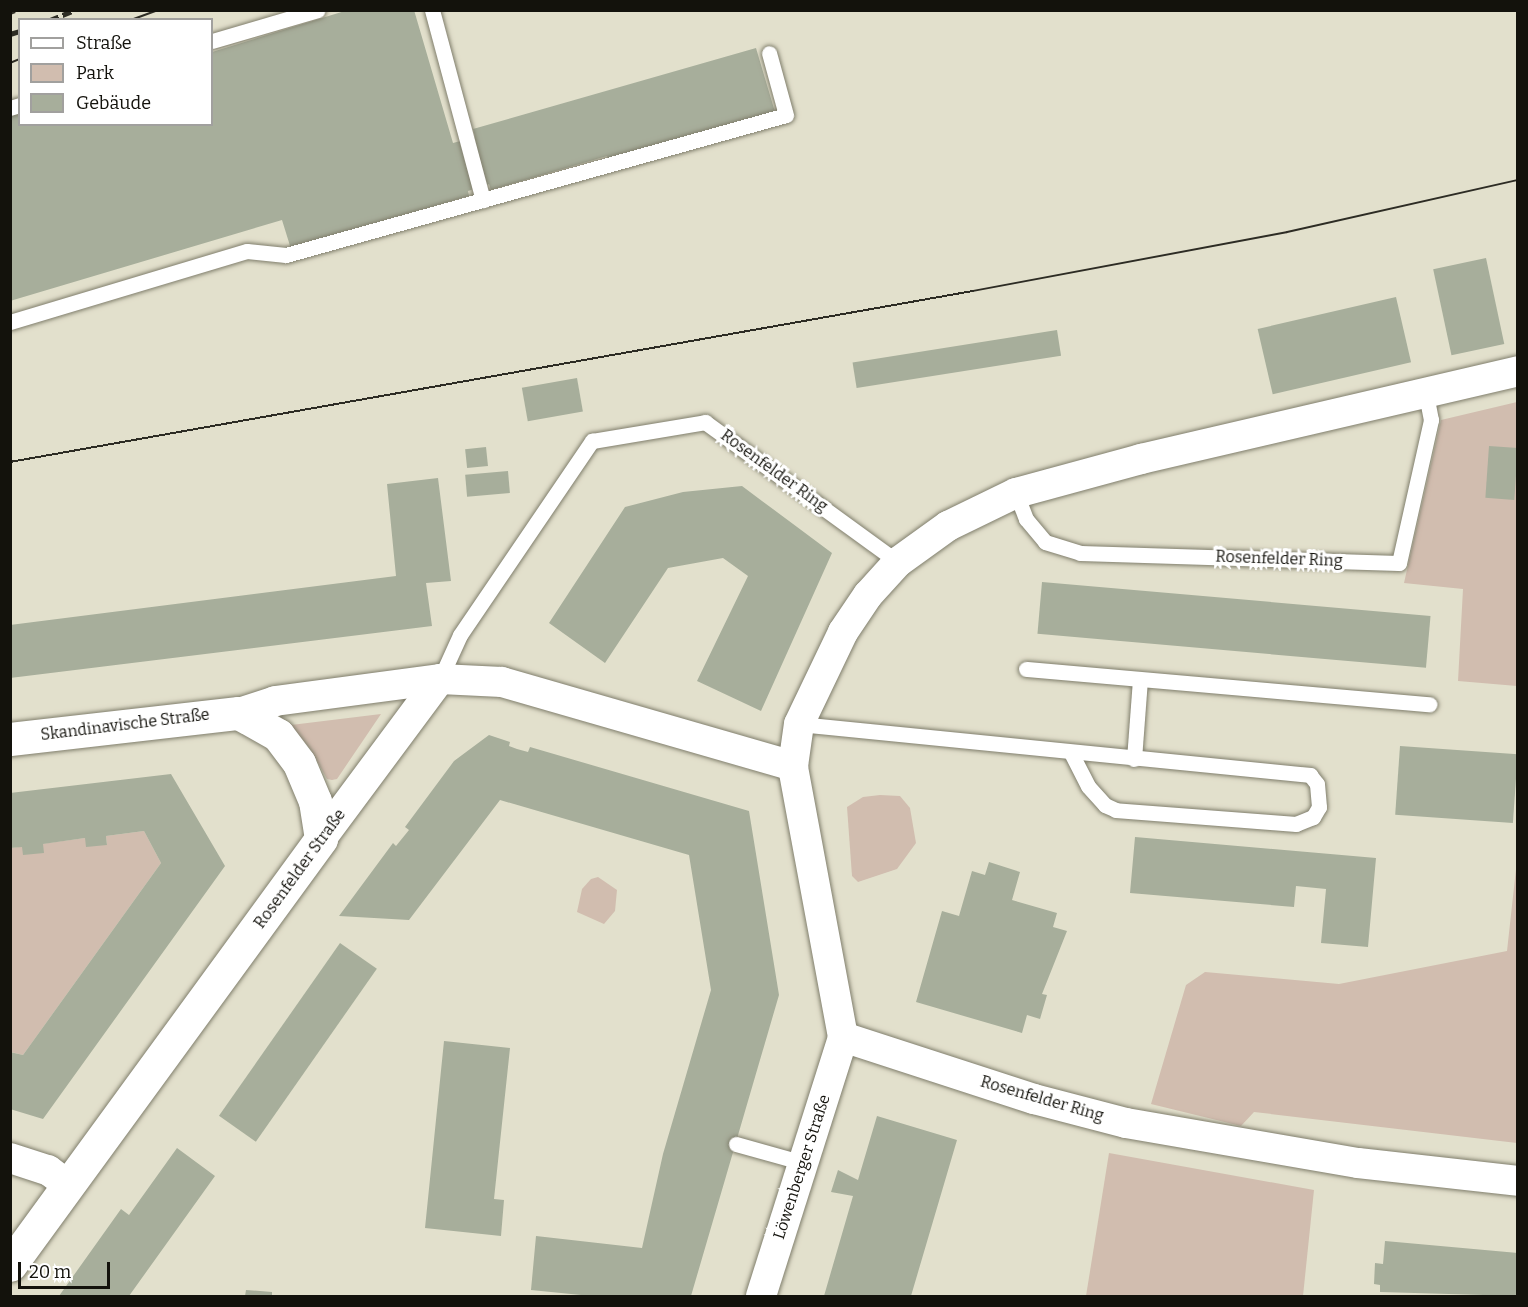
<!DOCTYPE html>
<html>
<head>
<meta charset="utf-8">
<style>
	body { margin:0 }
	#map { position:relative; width:1528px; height:1307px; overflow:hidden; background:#e2e0cc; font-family:Bitter,serif }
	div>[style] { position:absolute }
	.green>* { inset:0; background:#d1bdaf }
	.building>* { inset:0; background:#a7ae9b; transform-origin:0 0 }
	.roads { filter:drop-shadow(0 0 2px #807e6c) drop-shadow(0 0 2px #807e6c) }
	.service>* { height:15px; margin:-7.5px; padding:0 7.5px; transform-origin:7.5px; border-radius:7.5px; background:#fff }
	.minor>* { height:30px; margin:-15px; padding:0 15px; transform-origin:15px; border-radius:15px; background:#fff }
	.tertiary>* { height:33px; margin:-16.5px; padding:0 16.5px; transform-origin:16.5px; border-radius:16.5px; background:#fff }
	.tram>* { height:1.5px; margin:-0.75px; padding:0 0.75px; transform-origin:0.75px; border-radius:0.75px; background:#2d2c24 }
	.rail>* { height:4.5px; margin-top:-2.25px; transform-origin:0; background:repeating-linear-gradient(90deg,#2d2c24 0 9px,transparent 0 13.5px) }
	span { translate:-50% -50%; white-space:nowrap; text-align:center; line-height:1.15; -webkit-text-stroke:6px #fff; paint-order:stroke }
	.street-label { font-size:16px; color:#13120c }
	.frame { position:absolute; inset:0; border:12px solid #13120c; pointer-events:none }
	.legend { position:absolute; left:18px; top:18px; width:195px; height:108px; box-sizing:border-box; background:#fff; border:2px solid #a1a09e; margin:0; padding:8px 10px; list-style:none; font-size:18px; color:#13120c }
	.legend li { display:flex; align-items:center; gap:12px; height:30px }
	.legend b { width:30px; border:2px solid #a1a09e }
	.scale { position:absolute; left:18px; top:1262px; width:92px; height:27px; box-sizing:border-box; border:3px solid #13120c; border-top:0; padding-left:8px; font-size:18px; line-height:21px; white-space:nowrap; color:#13120c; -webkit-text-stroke:4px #fff; paint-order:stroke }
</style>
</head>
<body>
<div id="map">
	<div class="green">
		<div style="clip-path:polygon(1517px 402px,1517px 686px,1458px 681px,1463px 589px,1404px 583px,1441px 420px)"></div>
		<div style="clip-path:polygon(381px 714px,337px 779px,332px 780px,327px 779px,311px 750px,291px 725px)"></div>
		<div style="clip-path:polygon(880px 795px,900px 796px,910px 808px,916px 843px,897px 869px,858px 882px,852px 876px,847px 807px,863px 797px)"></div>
		<div style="clip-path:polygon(144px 831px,161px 863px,23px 1055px,11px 1052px,11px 848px,85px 838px,107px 845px,106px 836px)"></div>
		<div style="clip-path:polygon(1517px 860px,1517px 1143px,1254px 1112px,1241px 1126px,1151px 1104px,1186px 985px,1205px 972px,1339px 984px,1507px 951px)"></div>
		<div style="clip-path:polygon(598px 877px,617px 890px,615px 911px,604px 924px,577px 912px,582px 889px,591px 879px)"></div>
		<div style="clip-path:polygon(1109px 1153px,1314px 1190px,1303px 1296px,1086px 1296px)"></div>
	</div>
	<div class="building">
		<div style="clip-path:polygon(348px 10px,414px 10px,453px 143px,475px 137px,473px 129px,756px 48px,775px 112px,609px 161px,607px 156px,491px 190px,489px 184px,468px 191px,469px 196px,291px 249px,282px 220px,10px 301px,10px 112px,20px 110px,20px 124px,212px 124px,212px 52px)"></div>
		<div style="left:1486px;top:258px;width:88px;height:54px;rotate:78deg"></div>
		<div style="left:1396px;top:297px;width:67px;height:142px;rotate:77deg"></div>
		<div style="left:1057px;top:330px;width:26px;height:207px;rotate:81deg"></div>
		<div style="left:577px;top:378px;width:34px;height:56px;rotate:80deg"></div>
		<div style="left:1489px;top:446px;width:29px;height:52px;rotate:4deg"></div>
		<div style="left:486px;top:447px;width:19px;height:21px;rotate:84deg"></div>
		<div style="left:508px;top:471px;width:22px;height:43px;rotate:85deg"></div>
		<div style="clip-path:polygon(438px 478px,451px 581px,426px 583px,432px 626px,10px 678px,10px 625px,396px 576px,387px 484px)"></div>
		<div style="clip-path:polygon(742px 486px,832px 553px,761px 711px,697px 681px,748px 576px,723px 558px,668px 568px,605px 663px,549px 623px,625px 507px,683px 492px)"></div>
		<div style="left:1042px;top:582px;width:390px;height:52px;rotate:5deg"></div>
		<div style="clip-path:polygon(489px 735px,510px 742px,509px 746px,517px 749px,528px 752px,530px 747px,749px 811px,779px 995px,691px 1296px,591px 1296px,531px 1290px,536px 1236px,642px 1248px,663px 1154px,711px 990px,689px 855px,500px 800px,409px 920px,339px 916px,393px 843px,396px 846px,409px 830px,405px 827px,454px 761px)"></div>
		<div style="left:1400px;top:746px;width:118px;height:69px;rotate:4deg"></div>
		<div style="clip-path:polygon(171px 774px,225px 866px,43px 1119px,10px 1109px,10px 1052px,23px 1055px,161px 863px,144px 831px,106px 836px,107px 845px,86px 847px,85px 838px,43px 844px,44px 853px,23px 855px,22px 847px,10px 848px,10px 793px)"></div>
		<div style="clip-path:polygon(1135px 837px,1376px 858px,1368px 947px,1321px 943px,1326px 889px,1296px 886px,1294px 907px,1130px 893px)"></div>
		<div style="clip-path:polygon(989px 862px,1020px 872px,1012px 900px,1057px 913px,1053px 927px,1067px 931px,1042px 994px,1047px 995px,1040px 1019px,1027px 1015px,1022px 1033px,916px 1002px,942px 911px,959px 916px,972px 871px,985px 875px)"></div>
		<div style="left:340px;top:943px;width:45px;height:211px;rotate:35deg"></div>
		<div style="clip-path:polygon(444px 1041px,510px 1048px,494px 1199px,504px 1200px,501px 1236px,425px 1228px)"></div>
		<div style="clip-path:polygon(877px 1116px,957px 1140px,911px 1296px,824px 1296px,853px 1196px,831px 1192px,838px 1170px,858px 1180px)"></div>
		<div style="clip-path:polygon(177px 1148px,215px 1176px,129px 1296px,59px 1296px,121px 1209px,129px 1215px)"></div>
		<div style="clip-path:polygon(1385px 1241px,1518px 1253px,1518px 1296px,1380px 1292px,1380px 1285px,1374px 1284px,1375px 1263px,1383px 1264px)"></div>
		<div style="clip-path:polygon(246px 1290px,272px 1292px,272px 1296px,245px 1296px)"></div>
	</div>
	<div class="roads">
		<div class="service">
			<div style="left:432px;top:10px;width:197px;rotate:75deg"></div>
			<div style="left:212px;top:41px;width:110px;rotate:-16.3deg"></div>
			<div style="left:10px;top:108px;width:10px;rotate:-17deg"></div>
			<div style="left:10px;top:322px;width:247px;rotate:-16.7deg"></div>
			<div style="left:247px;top:251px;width:39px;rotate:6deg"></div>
			<div style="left:286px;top:255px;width:519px;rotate:-15.64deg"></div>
			<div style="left:786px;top:115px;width:64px;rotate:-105.3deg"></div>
			<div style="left:1016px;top:493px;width:28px;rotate:69deg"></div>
			<div style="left:1026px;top:519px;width:30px;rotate:50deg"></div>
			<div style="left:1045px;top:542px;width:37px;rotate:17deg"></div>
			<div style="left:1080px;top:553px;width:319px;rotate:1.8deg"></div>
			<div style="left:1399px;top:563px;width:147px;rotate:-77.4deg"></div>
			<div style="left:1431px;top:420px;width:26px;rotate:-101deg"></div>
			<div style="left:1026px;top:669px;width:405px;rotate:5deg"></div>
			<div style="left:440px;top:679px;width:48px;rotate:-65.6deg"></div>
			<div style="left:460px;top:635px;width:235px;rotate:-55.8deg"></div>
			<div style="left:592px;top:441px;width:115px;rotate:-9.5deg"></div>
			<div style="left:705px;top:422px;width:238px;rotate:36deg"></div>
			<div style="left:799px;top:724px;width:514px;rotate:5.7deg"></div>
			<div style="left:1310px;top:775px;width:11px;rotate:52deg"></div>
			<div style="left:1317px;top:784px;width:23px;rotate:85deg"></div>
			<div style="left:1319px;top:807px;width:12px;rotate:121deg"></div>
			<div style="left:1313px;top:817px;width:18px;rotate:158deg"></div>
			<div style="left:1296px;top:824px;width:181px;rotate:-175.6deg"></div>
			<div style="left:1116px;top:810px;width:12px;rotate:-156deg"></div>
			<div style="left:1105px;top:805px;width:25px;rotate:-132deg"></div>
			<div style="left:1088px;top:786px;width:37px;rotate:-117deg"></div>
			<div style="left:1134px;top:759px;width:79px;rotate:-85.7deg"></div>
			<div style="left:736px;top:1144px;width:71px;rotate:15.6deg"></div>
		</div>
		<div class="minor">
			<div style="left:239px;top:713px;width:38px;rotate:-18deg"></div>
			<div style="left:275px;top:701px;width:166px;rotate:-7.6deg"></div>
			<div style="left:440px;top:679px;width:62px;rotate:2.8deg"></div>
			<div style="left:502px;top:682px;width:303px;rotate:16.1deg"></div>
			<div style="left:321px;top:839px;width:199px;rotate:-53.4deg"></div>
			<div style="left:843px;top:1037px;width:201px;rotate:18deg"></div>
			<div style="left:1034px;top:1099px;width:95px;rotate:14.6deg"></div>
			<div style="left:1126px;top:1123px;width:235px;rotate:9.8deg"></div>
			<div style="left:1358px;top:1163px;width:161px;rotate:6.4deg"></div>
			<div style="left:10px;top:1158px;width:40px;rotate:18deg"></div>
			<div style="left:48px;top:1170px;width:26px;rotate:37deg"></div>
			<div style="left:761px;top:1296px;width:272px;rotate:-72.4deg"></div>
			<div style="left:843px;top:1037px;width:276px;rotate:-100.5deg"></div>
			<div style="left:793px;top:766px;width:42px;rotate:-81.9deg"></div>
			<div style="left:799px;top:724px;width:102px;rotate:-64.4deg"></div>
			<div style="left:843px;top:632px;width:45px;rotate:-56deg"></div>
			<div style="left:868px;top:595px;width:45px;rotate:-47.7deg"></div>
			<div style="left:898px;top:562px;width:62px;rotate:-35.8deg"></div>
			<div style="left:948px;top:526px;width:76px;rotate:-25.9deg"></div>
			<div style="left:1016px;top:493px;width:130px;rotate:-15.2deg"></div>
			<div style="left:1141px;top:459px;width:387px;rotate:-13.1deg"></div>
		</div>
		<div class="tertiary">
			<div style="left:10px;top:739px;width:230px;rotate:-6.5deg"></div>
			<div style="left:239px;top:713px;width:45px;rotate:29.4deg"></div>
			<div style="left:278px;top:735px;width:35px;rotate:53deg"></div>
			<div style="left:299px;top:763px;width:41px;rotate:67.2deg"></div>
			<div style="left:315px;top:801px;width:38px;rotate:81deg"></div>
			<div style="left:321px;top:839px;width:527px;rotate:126.13deg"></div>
		</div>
	</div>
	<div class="tram">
		<div style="left:131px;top:20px;width:30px;rotate:-20deg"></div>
		<div style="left:10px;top:63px;width:11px;rotate:-22deg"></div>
		<div style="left:10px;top:462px;width:978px;rotate:-10.07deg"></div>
		<div style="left:973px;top:291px;width:319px;rotate:-10.6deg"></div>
		<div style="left:1287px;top:232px;width:237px;rotate:-12.7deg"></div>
	</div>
	<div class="rail">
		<div style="left:10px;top:12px;width:5px;rotate:-22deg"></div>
		<div style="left:50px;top:20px;width:27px;rotate:-22deg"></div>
		<div style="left:10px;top:34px;width:10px;rotate:-17deg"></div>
	</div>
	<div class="street-label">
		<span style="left:774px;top:471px;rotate:36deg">Rosenfelder Ring</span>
		<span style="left:1279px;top:559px;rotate:2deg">Rosenfelder Ring</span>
		<span style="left:125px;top:725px;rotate:-7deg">Skandinavische Straße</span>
		<span style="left:300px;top:869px;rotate:-54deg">Rosenfelder Straße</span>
		<span style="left:1042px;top:1099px;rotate:16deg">Rosenfelder Ring</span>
		<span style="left:802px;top:1167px;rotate:-72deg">Löwenberger Straße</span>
	</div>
	<div class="frame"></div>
	<ul class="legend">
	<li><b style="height:8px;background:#fff"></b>Straße</li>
	<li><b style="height:16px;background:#d1bdaf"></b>Park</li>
	<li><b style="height:16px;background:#a7ae9b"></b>Gebäude</li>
	</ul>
	<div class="scale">20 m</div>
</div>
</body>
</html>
